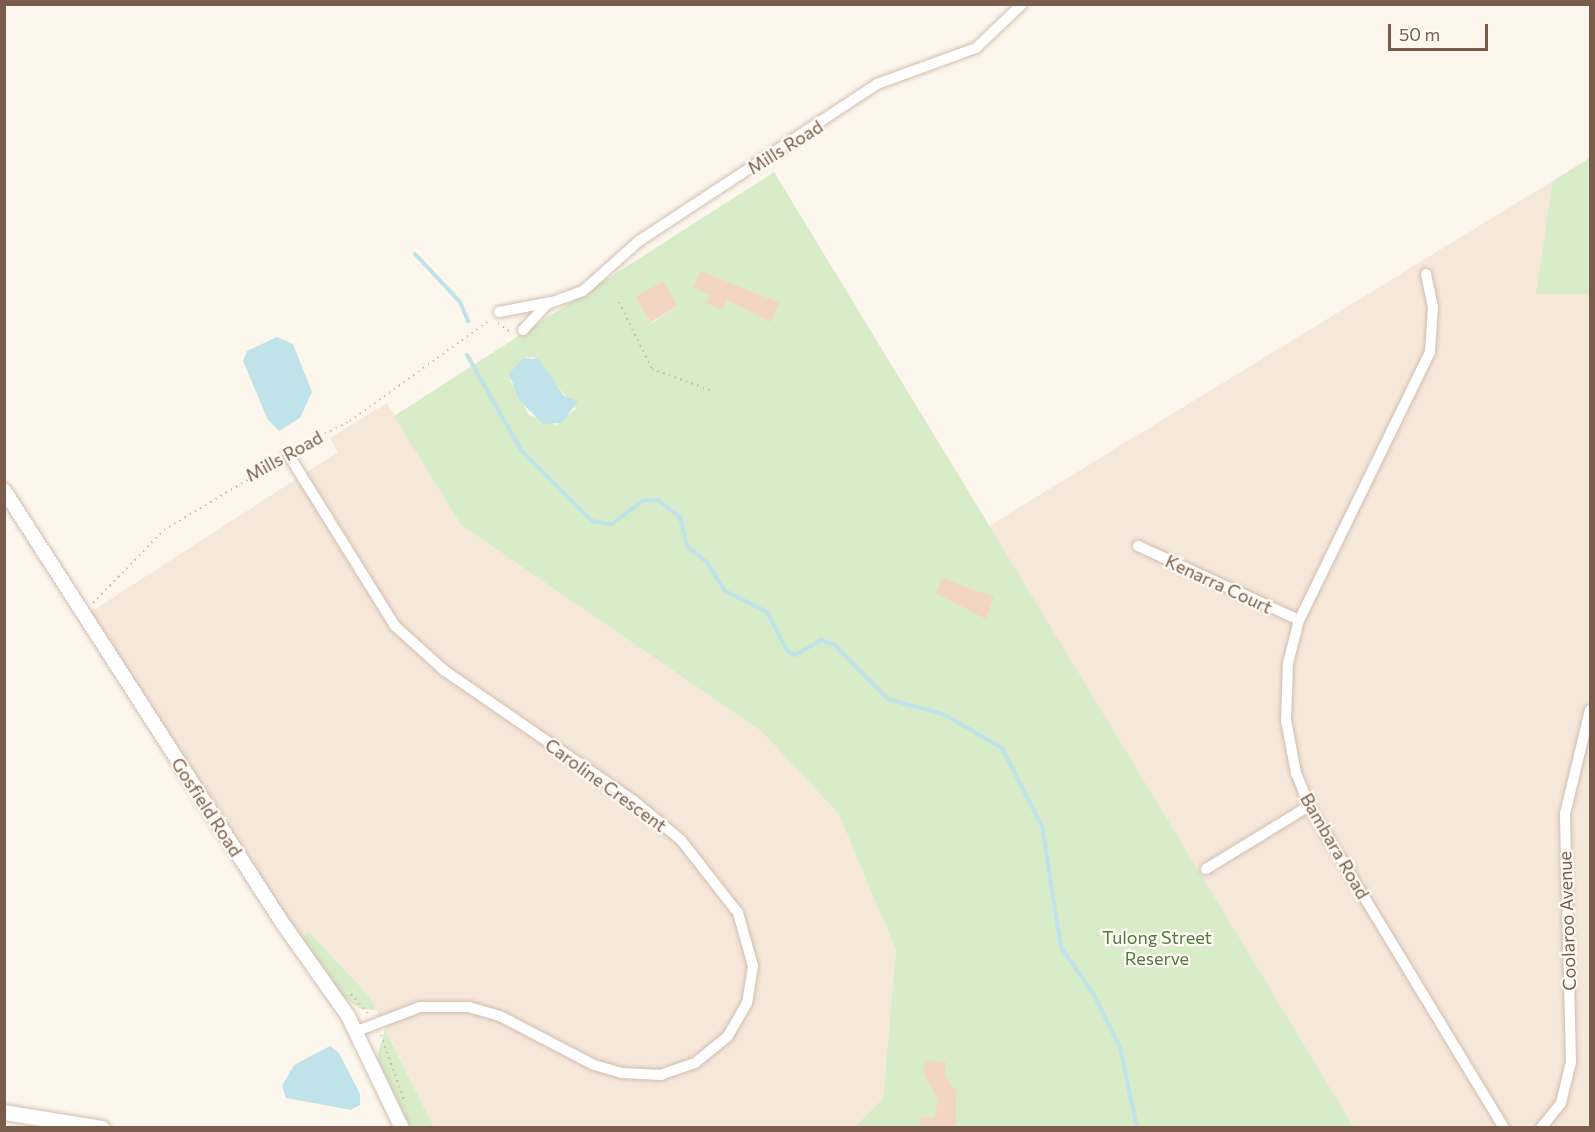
<!DOCTYPE html>
<html>
<head>
<meta charset="utf-8">
<style>
	body { margin:0 }
	#map { position:relative; width:1595px; height:1132px; overflow:hidden; background:#fdf6ec; font-family:Commissioner,sans-serif }
	div>[style] { position:absolute }
	.residential>* { inset:0; background:#f5e8da }
	.green>* { inset:0; background:#d8ecc9 }
	.water>* { inset:0; background:#bfe3e8 }
	.stream>* { height:4px; margin:-2px; padding:0 2px; transform-origin:2px; border-radius:2px; background:#bfe3e8 }
	.building>* { inset:0; background:#f3d5c3; transform-origin:0 0 }
	.path>* { height:2px; margin-top:-1px; transform-origin:0; background:repeating-linear-gradient(90deg,#d9b8a5 0 1.5px,transparent 0 6px) }
	.roads { filter:drop-shadow(0 0 2px #d1beb0) drop-shadow(0 0 2px #d1beb0) }
	.minor>* { height:10px; margin:-5px; padding:0 5px; transform-origin:5px; border-radius:5px; background:#fff }
	.tertiary>* { height:14px; margin:-7px; padding:0 7px; transform-origin:7px; border-radius:7px; background:#fff }
	.secondary>* { height:15px; margin:-7.5px; padding:0 7.5px; transform-origin:7.5px; border-radius:7.5px; background:#fff }
	span { translate:-50% -50%; white-space:nowrap; text-align:center; line-height:1.15; -webkit-text-stroke:4.5px #fffaf3; paint-order:stroke }
	.street-label { font-size:18px; color:#7a5c4d }
	.park-label { font-size:18px; color:#537a41 }
	.frame { position:absolute; inset:0; border:6px solid #7a5c4d; pointer-events:none }
	.scale { position:absolute; left:1388px; top:24px; width:100px; height:27px; box-sizing:border-box; border:3px solid #7a5c4d; border-top:0; padding-left:8px; font-size:18px; line-height:21px; white-space:nowrap; color:#7a5c4d; -webkit-text-stroke:4px #fffaf3; paint-order:stroke }
</style>
</head>
<body>
<div id="map">
	<div class="residential">
		<div style="clip-path:polygon(1590px 158px,1590px 1127px,1354px 1127px,989px 526px)"></div>
		<div style="clip-path:polygon(387px 403px,461px 525px,761px 731px,838px 813px,896px 950px,883px 1098px,854px 1127px,434px 1127px,370px 997px,309px 932px,300px 938px,89px 613px,338px 452px,330px 438px)"></div>
	</div>
	<div class="green">
		<div style="clip-path:polygon(1590px 158px,1590px 294px,1536px 294px,1553px 181px)"></div>
		<div style="clip-path:polygon(evenodd,774px 172px,981px 512px,1354px 1127px,854px 1127px,883px 1098px,896px 950px,838px 813px,761px 731px,461px 525px,394px 416px,774px 172px,663px 282px,678px 306px,651px 323px,636px 298px,663px 282px,774px 172px,534px 357px,576px 409px,556px 425px,529px 415px,510px 380px,523px 358px,534px 357px)"></div>
		<div style="clip-path:polygon(309px 932px,370px 997px,376px 1010px,361px 1009px,342px 996px,300px 938px)"></div>
		<div style="clip-path:polygon(385px 1029px,434px 1127px,408px 1127px,377px 1057px)"></div>
	</div>
	<div class="water">
		<div style="clip-path:polygon(277px 337px,293px 344px,312px 392px,300px 418px,279px 431px,268px 420px,243px 361px,247px 351px)"></div>
		<div style="clip-path:polygon(523px 358px,539px 359px,564px 396px,578px 401px,562px 423px,543px 424px,519px 400px,509px 374px)"></div>
		<div style="clip-path:polygon(330px 1046px,339px 1053px,360px 1094px,360px 1105px,351px 1110px,286px 1098px,282px 1086px,294px 1065px)"></div>
	</div>
	<div class="stream">
		<div style="left:415px;top:254px;width:66px;rotate:46.8deg"></div>
		<div style="left:460px;top:302px;width:21px;rotate:67deg"></div>
		<div style="left:467px;top:355px;width:109px;rotate:60.4deg"></div>
		<div style="left:521px;top:450px;width:100px;rotate:45deg"></div>
		<div style="left:592px;top:521px;width:20px;rotate:9deg"></div>
		<div style="left:612px;top:524px;width:38px;rotate:-37deg"></div>
		<div style="left:642px;top:501px;width:16px;rotate:-4deg"></div>
		<div style="left:658px;top:500px;width:28px;rotate:38deg"></div>
		<div style="left:680px;top:517px;width:30px;rotate:76deg"></div>
		<div style="left:687px;top:546px;width:26px;rotate:39deg"></div>
		<div style="left:707px;top:562px;width:34px;rotate:58deg"></div>
		<div style="left:725px;top:591px;width:47px;rotate:26.6deg"></div>
		<div style="left:767px;top:612px;width:45px;rotate:62.3deg"></div>
		<div style="left:788px;top:652px;width:8px;rotate:23deg"></div>
		<div style="left:795px;top:655px;width:30px;rotate:-30deg"></div>
		<div style="left:821px;top:640px;width:15px;rotate:20deg"></div>
		<div style="left:835px;top:645px;width:76px;rotate:45.5deg"></div>
		<div style="left:888px;top:699px;width:57px;rotate:15.3deg"></div>
		<div style="left:943px;top:714px;width:68px;rotate:30deg"></div>
		<div style="left:1002px;top:748px;width:88px;rotate:62.9deg"></div>
		<div style="left:1042px;top:826px;width:122px;rotate:81.1deg"></div>
		<div style="left:1061px;top:947px;width:58px;rotate:55.5deg"></div>
		<div style="left:1094px;top:995px;width:58px;rotate:63.4deg"></div>
		<div style="left:1120px;top:1047px;width:83px;rotate:78.1deg"></div>
	</div>
	<div class="building">
		<div style="clip-path:polygon(701px 271px,780px 303px,770px 322px,727px 300px,722px 310px,707px 303px,710px 296px,693px 287px)"></div>
		<div style="left:663px;top:281px;width:29px;height:32px;rotate:59deg"></div>
		<div style="clip-path:polygon(942px 578px,994px 597px,986px 619px,936px 593px)"></div>
		<div style="clip-path:polygon(925px 1060px,946px 1062px,945px 1076px,956px 1091px,956px 1128px,920px 1128px,920px 1117px,934px 1118px,938px 1101px,924px 1074px)"></div>
	</div>
	<div class="path">
		<div style="left:619px;top:302px;width:75px;rotate:63.8deg"></div>
		<div style="left:652px;top:369px;width:62px;rotate:19.9deg"></div>
		<div style="left:498px;top:323px;width:17px;rotate:36deg"></div>
		<div style="left:298px;top:447px;width:58px;rotate:-26.6deg"></div>
		<div style="left:350px;top:421px;width:173px;rotate:-35.8deg"></div>
		<div style="left:93px;top:603px;width:102px;rotate:-45.8deg"></div>
		<div style="left:164px;top:530px;width:134px;rotate:-31deg"></div>
		<div style="left:351px;top:994px;width:28px;rotate:49deg"></div>
		<div style="left:381px;top:1035px;width:69px;rotate:70.5deg"></div>
	</div>
	<div class="roads">
		<div class="minor">
			<div style="left:1426px;top:274px;width:34px;rotate:78deg"></div>
			<div style="left:1433px;top:307px;width:45px;rotate:93.8deg"></div>
			<div style="left:1430px;top:352px;width:298px;rotate:116deg"></div>
			<div style="left:1299px;top:620px;width:44px;rotate:104.3deg"></div>
			<div style="left:1288px;top:663px;width:57px;rotate:92deg"></div>
			<div style="left:1286px;top:720px;width:54px;rotate:79.3deg"></div>
			<div style="left:1296px;top:773px;width:35px;rotate:68deg"></div>
			<div style="left:1309px;top:806px;width:376px;rotate:58.8deg"></div>
			<div style="left:499px;top:312px;width:53px;rotate:-10.9deg"></div>
			<div style="left:523px;top:330px;width:35px;rotate:-47deg"></div>
			<div style="left:547px;top:304px;width:38px;rotate:-20deg"></div>
			<div style="left:583px;top:291px;width:75px;rotate:-41.8deg"></div>
			<div style="left:639px;top:241px;width:285px;rotate:-33.4deg"></div>
			<div style="left:877px;top:84px;width:105px;rotate:-20deg"></div>
			<div style="left:976px;top:48px;width:64px;rotate:-43.7deg"></div>
			<div style="left:288px;top:454px;width:203px;rotate:58.1deg"></div>
			<div style="left:395px;top:626px;width:67px;rotate:42deg"></div>
			<div style="left:445px;top:671px;width:229px;rotate:34.5deg"></div>
			<div style="left:634px;top:801px;width:61px;rotate:39.7deg"></div>
			<div style="left:681px;top:840px;width:93px;rotate:52deg"></div>
			<div style="left:738px;top:913px;width:55px;rotate:74.2deg"></div>
			<div style="left:753px;top:966px;width:37px;rotate:99deg"></div>
			<div style="left:747px;top:1003px;width:39px;rotate:120deg"></div>
			<div style="left:727px;top:1037px;width:41px;rotate:140.9deg"></div>
			<div style="left:695px;top:1063px;width:36px;rotate:161deg"></div>
			<div style="left:661px;top:1075px;width:39px;rotate:-177deg"></div>
			<div style="left:622px;top:1073px;width:29px;rotate:-164deg"></div>
			<div style="left:594px;top:1065px;width:106px;rotate:-152.5deg"></div>
			<div style="left:500px;top:1016px;width:32px;rotate:-164deg"></div>
			<div style="left:469px;top:1007px;width:49px;rotate:180deg"></div>
			<div style="left:420px;top:1007px;width:67px;rotate:159.1deg"></div>
			<div style="left:1138px;top:546px;width:177px;rotate:24.7deg"></div>
			<div style="left:1206px;top:869px;width:121px;rotate:-31.5deg"></div>
			<div style="left:1541px;top:1128px;width:32px;rotate:-51deg"></div>
			<div style="left:1561px;top:1103px;width:42px;rotate:-76.3deg"></div>
			<div style="left:1571px;top:1062px;width:248px;rotate:-91.4deg"></div>
			<div style="left:1565px;top:814px;width:107px;rotate:-76.5deg"></div>
		</div>
		<div class="tertiary">
			<div style="left:4px;top:490px;width:512px;rotate:57.27deg"></div>
			<div style="left:281px;top:921px;width:116px;rotate:54.8deg"></div>
			<div style="left:348px;top:1016px;width:124px;rotate:64.3deg"></div>
		</div>
		<div class="secondary">
			<div style="left:4px;top:1112px;width:99px;rotate:9.3deg"></div>
		</div>
	</div>
	<div class="street-label">
		<span style="left:785px;top:147px;rotate:-32deg">Mills Road</span>
		<span style="left:284px;top:456px;rotate:-29deg">Mills Road</span>
		<span style="left:1219px;top:584px;rotate:25deg">Kenarra Court</span>
		<span style="left:606px;top:785px;rotate:36deg">Caroline Crescent</span>
		<span style="left:207px;top:807px;rotate:57deg">Gosfield Road</span>
		<span style="left:1335px;top:846px;rotate:60deg">Bambara Road</span>
		<span style="left:1567px;top:921px;rotate:-92deg">Coolaroo Avenue</span>
	</div>
	<div class="park-label">
		<span style="left:1157px;top:948px">Tulong Street<br>Reserve</span>
	</div>
	<div class="frame"></div>
	<div class="scale">50 m</div>
</div>
</body>
</html>
